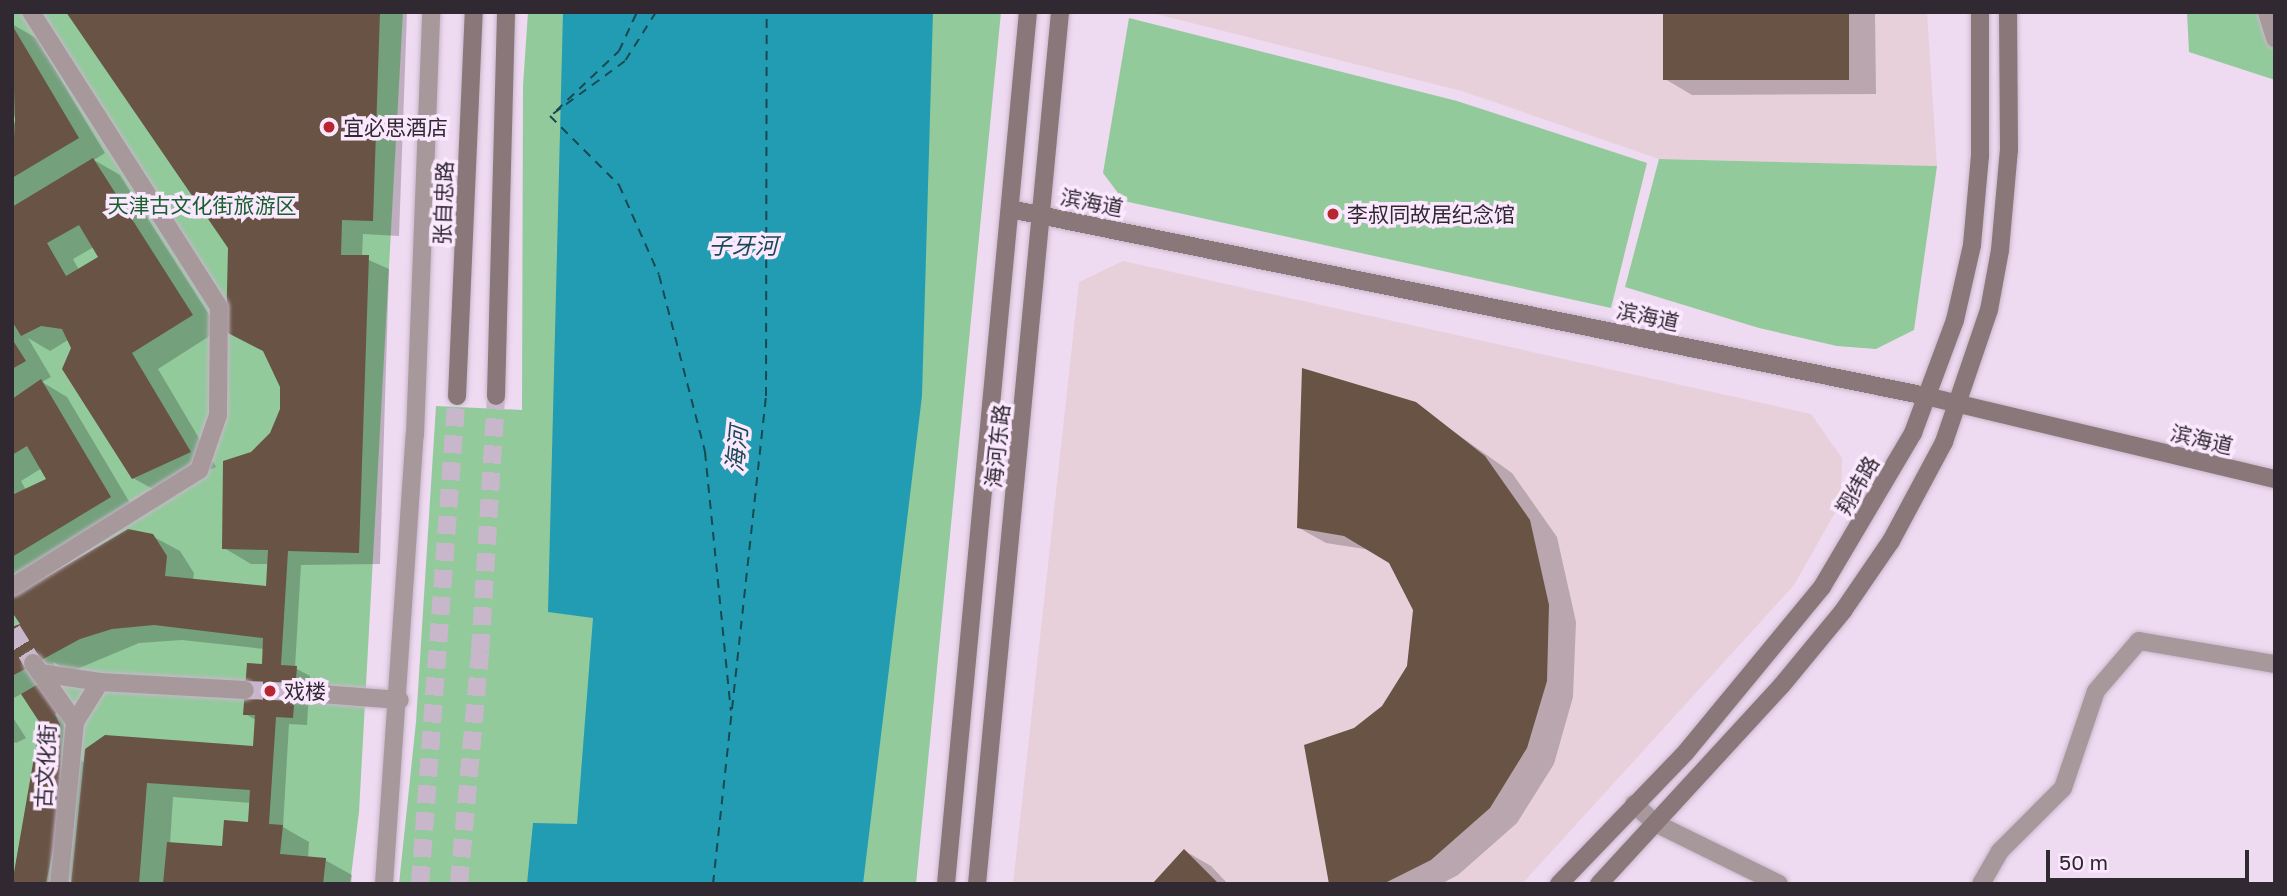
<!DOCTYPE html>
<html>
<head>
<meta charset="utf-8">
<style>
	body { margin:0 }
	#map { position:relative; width:2287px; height:896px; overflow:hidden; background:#eedaf1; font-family:"Golos Text","Noto Sans SC",sans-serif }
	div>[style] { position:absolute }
	.commercial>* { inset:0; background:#e8d0db }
	.green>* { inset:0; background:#92ca9b }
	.water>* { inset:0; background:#219cb2 }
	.shadow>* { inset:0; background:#0003 }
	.ferry>* { height:2px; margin-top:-1px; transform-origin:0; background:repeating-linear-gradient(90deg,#184952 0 9px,transparent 0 16px) }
	.building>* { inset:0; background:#685344; transform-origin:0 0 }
	.street-tunnel>* { height:18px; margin-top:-9px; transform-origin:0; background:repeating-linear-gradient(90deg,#c8b7cb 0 18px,transparent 0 27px) }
	.secondary-tunnel>* { height:18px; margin-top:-9px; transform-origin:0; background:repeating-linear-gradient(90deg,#c8b7cb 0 18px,transparent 0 27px) }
	.roads { filter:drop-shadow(0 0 2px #c8b7cb) drop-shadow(0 0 2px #c8b7cb) }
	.street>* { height:18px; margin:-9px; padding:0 9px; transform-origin:9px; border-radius:9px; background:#a7999b }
	.secondary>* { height:18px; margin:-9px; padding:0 9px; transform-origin:9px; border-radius:9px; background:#8a7779 }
	.dots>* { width:19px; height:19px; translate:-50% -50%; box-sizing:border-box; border:4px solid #fbe8fe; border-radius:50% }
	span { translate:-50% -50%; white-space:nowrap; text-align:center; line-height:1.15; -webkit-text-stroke:7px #fbe8fe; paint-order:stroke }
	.poi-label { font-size:21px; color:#302932 }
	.left { translate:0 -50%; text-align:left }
	.street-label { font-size:21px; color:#302932 }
	.park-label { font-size:21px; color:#18612e }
	.water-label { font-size:23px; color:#184952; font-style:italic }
	.frame { position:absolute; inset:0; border:14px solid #302932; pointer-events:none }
	.scale { position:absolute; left:2046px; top:850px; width:203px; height:32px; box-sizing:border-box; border:4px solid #302932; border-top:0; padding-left:9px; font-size:21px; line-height:24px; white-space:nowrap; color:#302932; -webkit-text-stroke:5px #fbe8fe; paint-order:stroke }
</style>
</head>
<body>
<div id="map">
	<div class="commercial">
		<div style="clip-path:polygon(1148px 12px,1927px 12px,1937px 166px,1659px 159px,1462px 91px)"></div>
		<div style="clip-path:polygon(1123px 261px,1811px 414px,1842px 458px,1841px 502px,1794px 585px,1522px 884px,1013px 884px,1079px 282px)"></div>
	</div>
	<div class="green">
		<div style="clip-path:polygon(12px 12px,403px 12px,359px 812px,350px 884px,12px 884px)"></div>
		<div style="clip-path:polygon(528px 12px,1001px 12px,916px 884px,399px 884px,416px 722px,436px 406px,522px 410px,523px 86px)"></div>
		<div style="clip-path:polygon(2187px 12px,2275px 12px,2275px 80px,2189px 52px)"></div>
		<div style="clip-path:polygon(1129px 18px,1457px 101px,1647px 163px,1611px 308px,1124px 201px,1103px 173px)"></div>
		<div style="clip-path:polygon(1659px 159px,1937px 166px,1914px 330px,1876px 349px,1837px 346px,1759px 328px,1625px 287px)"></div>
	</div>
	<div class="water">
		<div style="clip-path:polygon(563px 12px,933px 12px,922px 396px,863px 884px,527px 884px,533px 823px,577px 824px,593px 618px,548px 612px)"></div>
	</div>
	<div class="shadow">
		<div style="clip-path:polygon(evenodd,69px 12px,407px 12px,399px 236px,363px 234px,362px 257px,389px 269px,380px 564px,301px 565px,295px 668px,310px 676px,307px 725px,289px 724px,283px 827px,309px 842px,308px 858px,325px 860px,352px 875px,351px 884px,72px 884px,70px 877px,69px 884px,12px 884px,42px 723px,23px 693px,12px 699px,12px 630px,152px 536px,180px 551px,194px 573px,193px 580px,268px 588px,269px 564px,251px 564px,224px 548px,252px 453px,271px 434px,282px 409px,282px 387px,230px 247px,69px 12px,182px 640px,264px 649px,264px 666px,245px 714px,256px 720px,255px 748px,85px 763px,68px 753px,63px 716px,37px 676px,55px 666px,53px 662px,70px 672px,139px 643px,182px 640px,69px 12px,173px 797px,251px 803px,255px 824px,223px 848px,170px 844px,173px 797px)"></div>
		<div style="clip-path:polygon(1665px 12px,1875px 12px,1876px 94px,1692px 95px,1665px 79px)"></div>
		<div style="clip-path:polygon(evenodd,12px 24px,36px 38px,105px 153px,94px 160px,120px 175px,219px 330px,158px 369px,216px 467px,160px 493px,133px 478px,68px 340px,50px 351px,28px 338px,51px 377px,42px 382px,67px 397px,136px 513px,12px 582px,12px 124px,17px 121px,12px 112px,12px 24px,94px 247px,101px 258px,79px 270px,73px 259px,94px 247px,12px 24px,42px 468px,48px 479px,27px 492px,21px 481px,42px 468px)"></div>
		<div style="clip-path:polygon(1415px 404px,1512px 473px,1557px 537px,1576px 622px,1573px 697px,1554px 764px,1517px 823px,1458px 875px,1441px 884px,1331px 884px,1354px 730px,1383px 707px,1408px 666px,1414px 609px,1391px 562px,1371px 550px,1326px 543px,1299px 528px)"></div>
		<div style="clip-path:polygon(12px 716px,26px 738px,16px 743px,12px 741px)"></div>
		<div style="clip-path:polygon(1185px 851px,1211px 866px,1228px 884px,1154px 884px)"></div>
	</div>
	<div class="ferry">
		<div style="left:656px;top:12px;width:58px;rotate:122.3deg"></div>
		<div style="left:625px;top:61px;width:93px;rotate:143.7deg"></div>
		<div style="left:550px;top:116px;width:98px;rotate:45deg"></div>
		<div style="left:619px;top:185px;width:98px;rotate:66deg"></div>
		<div style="left:659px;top:275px;width:183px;rotate:75.4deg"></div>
		<div style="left:705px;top:452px;width:260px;rotate:84.3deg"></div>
		<div style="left:556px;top:111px;width:87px;rotate:-43.6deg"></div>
		<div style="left:619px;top:51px;width:43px;rotate:-65.2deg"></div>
		<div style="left:713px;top:884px;width:491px;rotate:-83.8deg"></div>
		<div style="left:766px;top:396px;width:384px;rotate:-89.9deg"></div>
	</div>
	<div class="building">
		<div style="clip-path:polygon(66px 12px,380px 12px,373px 221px,342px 220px,341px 255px,369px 255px,359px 553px,288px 551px,281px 665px,297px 666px,293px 718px,276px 717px,269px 824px,283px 825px,280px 854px,326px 858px,323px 884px,163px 884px,167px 842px,222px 846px,224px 820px,248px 822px,250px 790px,147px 783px,139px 884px,71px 884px,85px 749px,105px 735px,253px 746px,255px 715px,243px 715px,247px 663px,262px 664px,263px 638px,154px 625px,112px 629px,80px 639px,12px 676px,12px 627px,20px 624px,12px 612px,12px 597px,128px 529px,153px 534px,167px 556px,165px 576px,266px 586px,268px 550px,222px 549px,223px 461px,251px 452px,270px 433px,280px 409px,280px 387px,263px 351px,226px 332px,228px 248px)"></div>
		<div style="left:1663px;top:12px;width:186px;height:68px"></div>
		<div style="clip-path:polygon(12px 25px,79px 138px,12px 178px,15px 120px)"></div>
		<div style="clip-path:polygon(evenodd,93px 158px,193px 315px,132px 353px,191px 452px,132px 479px,62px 369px,71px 348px,62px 329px,41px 326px,21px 336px,12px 321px,12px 207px,93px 158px,79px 225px,98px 257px,66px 276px,47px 243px,79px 225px)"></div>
		<div style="clip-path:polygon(12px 339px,26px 361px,12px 369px)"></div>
		<div style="clip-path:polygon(1302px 368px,1416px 402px,1485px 456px,1530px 520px,1549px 605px,1547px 681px,1527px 748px,1490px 808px,1431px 860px,1383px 884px,1329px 884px,1304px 745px,1354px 728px,1382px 706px,1407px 666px,1413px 610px,1389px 563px,1344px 536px,1297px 528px)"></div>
		<div style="clip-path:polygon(41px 379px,111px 497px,12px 557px,12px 495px,46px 479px,27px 446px,12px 455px,12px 399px)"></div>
		<div style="clip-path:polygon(40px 683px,58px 712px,55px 714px,60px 725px,61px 810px,46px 884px,12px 884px,40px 723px,21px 694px)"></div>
		<div style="clip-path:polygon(1184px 849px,1219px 884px,1152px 884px)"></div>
	</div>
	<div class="street-tunnel">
		<div style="left:12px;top:630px;width:39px;rotate:58deg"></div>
		<div style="left:245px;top:690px;width:50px;rotate:2.3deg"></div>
	</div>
	<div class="secondary-tunnel">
		<div style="left:420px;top:884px;width:489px;rotate:-85.7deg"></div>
		<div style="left:459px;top:884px;width:233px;rotate:-84.8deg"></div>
		<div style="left:480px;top:652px;width:256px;rotate:-86.4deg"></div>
	</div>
	<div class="roads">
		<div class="street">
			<div style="left:2267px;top:12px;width:28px;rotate:73deg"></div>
			<div style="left:12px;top:587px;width:221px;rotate:-32deg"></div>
			<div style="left:199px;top:470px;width:58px;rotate:-70.9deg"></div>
			<div style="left:218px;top:415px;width:108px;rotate:-89.5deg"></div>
			<div style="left:219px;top:307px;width:350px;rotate:-122.5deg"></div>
			<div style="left:33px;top:663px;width:72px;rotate:54.6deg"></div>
			<div style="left:75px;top:722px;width:163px;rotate:95.6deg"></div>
			<div style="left:40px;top:673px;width:61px;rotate:8.5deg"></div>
			<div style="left:295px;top:692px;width:105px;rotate:4.4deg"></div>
			<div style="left:75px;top:722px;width:47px;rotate:-58deg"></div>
			<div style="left:100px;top:682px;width:145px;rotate:3.2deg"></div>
			<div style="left:1634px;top:804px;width:28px;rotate:42deg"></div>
			<div style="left:1655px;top:823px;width:138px;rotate:26.2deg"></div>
			<div style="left:384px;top:884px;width:450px;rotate:-86.1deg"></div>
			<div style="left:415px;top:435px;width:423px;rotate:-87.8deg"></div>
			<div style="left:1981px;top:884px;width:38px;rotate:-60deg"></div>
			<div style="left:2000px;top:851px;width:89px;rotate:-45deg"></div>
			<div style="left:2063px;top:788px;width:102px;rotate:-71.2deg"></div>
			<div style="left:2096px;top:691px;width:66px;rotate:-49.3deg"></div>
			<div style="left:2139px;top:641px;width:138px;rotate:9.6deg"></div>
		</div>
		<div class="secondary">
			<div style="left:1010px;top:209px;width:935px;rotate:11.54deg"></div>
			<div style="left:1926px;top:396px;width:359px;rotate:13.4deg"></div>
			<div style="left:457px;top:396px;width:384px;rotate:-87.5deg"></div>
			<div style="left:496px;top:396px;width:384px;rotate:-88.5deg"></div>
			<div style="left:946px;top:884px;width:876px;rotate:-84.63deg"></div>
			<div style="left:977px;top:884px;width:876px;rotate:-84.56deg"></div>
			<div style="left:1559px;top:884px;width:183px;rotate:-46.1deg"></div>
			<div style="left:1686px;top:752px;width:214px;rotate:-50.5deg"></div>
			<div style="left:1822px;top:587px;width:179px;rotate:-59.4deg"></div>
			<div style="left:1913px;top:433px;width:121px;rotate:-69.6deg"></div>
			<div style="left:1955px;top:320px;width:77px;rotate:-77.2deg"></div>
			<div style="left:1972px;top:245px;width:89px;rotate:-84.9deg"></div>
			<div style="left:1980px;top:156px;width:144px;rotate:-90deg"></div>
			<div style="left:1599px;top:884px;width:270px;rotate:-47.4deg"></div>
			<div style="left:1782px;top:685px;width:96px;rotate:-50.5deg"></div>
			<div style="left:1843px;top:611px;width:85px;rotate:-55.6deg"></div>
			<div style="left:1891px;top:541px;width:112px;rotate:-61.8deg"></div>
			<div style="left:1944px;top:442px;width:139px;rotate:-71.2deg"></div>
			<div style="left:1989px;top:310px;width:61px;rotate:-79.6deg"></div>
			<div style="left:2000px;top:250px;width:100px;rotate:-84.9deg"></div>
			<div style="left:2009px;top:150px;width:138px;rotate:-90.4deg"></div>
		</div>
	</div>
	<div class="dots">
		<div style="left:329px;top:127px;background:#b7262e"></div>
		<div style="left:1333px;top:214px;background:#b7262e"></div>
		<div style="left:270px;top:691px;background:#b7262e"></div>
	</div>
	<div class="poi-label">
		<span class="left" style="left:343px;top:127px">宜必思酒店</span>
		<span class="left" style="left:1347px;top:214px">李叔同故居纪念馆</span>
		<span class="left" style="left:284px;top:691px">戏楼</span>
	</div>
	<div class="street-label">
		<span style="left:1092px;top:202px;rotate:11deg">滨海道</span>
		<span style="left:443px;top:203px;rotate:-88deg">张自忠路</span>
		<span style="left:1648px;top:316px;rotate:12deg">滨海道</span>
		<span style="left:2202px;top:439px;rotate:13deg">滨海道</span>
		<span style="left:997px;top:446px;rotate:-84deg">海河东路</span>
		<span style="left:1857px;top:485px;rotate:-60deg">翔纬路</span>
		<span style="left:45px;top:766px;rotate:-87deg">古文化街</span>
	</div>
	<div class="park-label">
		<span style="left:202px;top:205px">天津古文化街旅游区</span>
	</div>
	<div class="water-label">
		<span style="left:743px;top:245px">子牙河</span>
		<span style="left:736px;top:449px;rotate:-84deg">海河</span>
	</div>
	<div class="frame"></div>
	<div class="scale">50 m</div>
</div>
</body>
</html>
